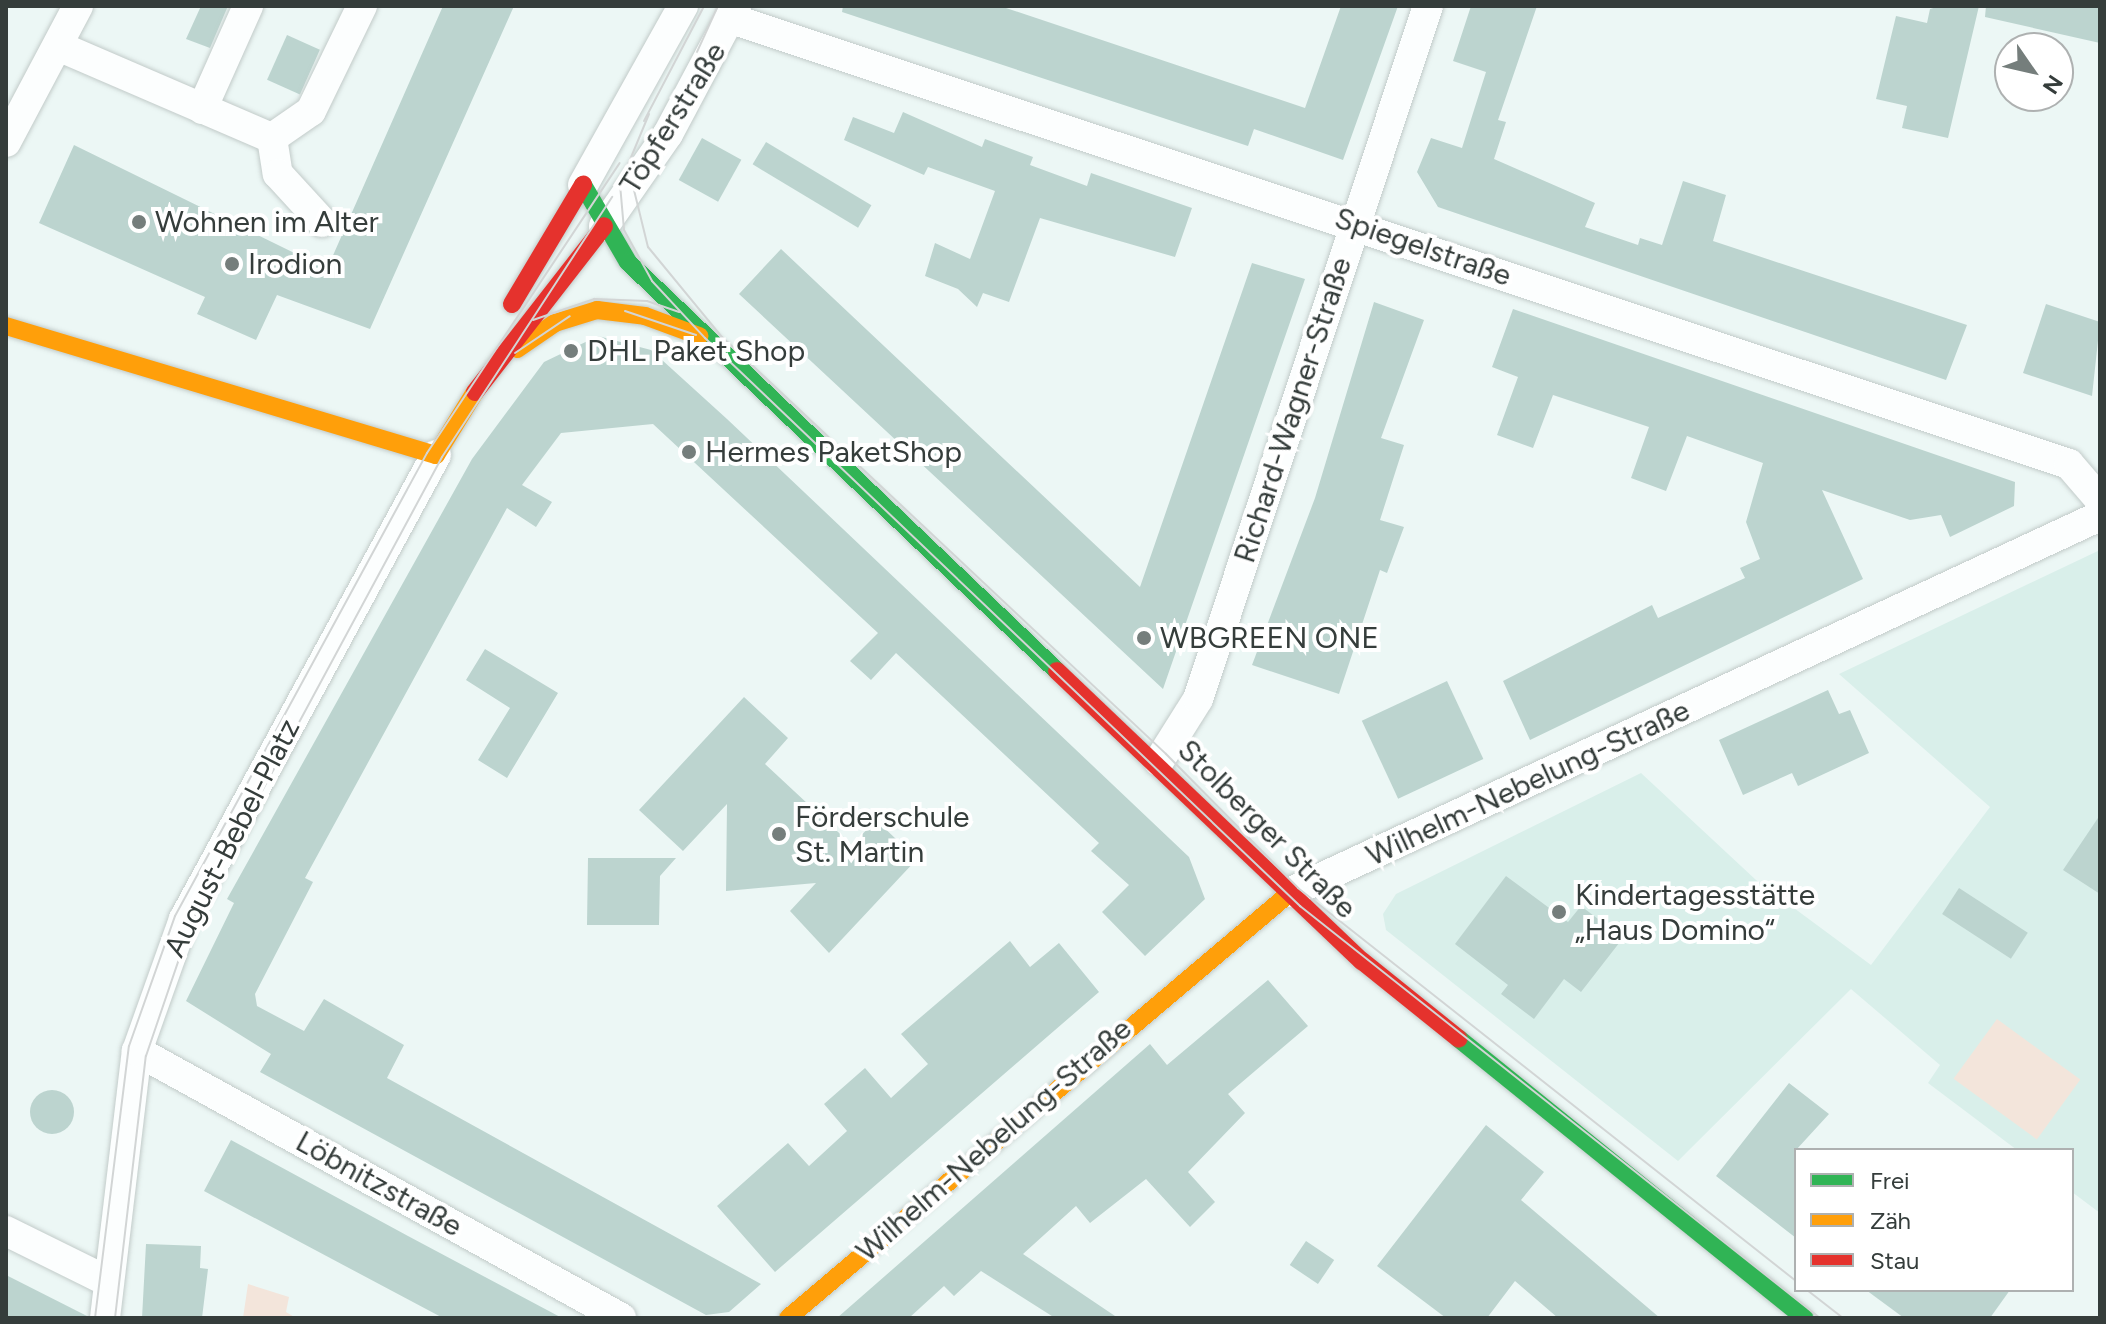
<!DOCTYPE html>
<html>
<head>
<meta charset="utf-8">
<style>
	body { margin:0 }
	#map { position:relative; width:2106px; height:1324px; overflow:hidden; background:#ecf7f5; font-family:Figtree,sans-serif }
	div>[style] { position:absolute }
	.built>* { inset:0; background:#d9efea }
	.green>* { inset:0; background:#f3e5db; transform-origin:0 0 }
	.building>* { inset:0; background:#bcd4cf; transform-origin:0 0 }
	.round { border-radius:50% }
	.roads { filter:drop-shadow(0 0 2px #c2cbc9) drop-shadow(0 0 2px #c2cbc9) }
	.street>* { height:30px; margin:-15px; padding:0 15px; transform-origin:15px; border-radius:15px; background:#fcfefe }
	.fast>* { height:18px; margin:-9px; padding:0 9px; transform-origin:9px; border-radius:9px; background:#30b455 }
	.slow>* { height:18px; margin:-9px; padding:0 9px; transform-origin:9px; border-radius:9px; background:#ff9f0a }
	.jam>* { height:18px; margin:-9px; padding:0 9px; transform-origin:9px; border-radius:9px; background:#e5322d }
	.tram>* { height:2px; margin:-1px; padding:0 1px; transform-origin:1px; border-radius:1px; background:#d2d5d5 }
	.dots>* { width:22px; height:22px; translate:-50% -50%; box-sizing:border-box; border:4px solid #fff; border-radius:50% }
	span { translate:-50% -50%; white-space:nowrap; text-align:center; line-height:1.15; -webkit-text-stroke:8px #fff; paint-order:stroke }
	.street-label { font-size:30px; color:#353d3b }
	.poi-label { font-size:30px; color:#353d3b }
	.left { translate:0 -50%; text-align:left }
	.frame { position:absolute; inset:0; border:8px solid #353d3b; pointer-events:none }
	.legend { position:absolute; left:1794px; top:1148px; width:280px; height:144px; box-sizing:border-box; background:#fff; border:2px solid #aeb1b1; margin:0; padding:10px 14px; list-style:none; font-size:24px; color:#353d3b }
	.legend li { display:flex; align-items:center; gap:16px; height:40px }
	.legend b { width:40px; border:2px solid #aeb1b1 }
	.north { position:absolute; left:1994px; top:32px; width:80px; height:80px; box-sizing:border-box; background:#fff; border:2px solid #aeb1b1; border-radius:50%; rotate:124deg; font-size:22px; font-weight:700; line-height:32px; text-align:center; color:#353d3b }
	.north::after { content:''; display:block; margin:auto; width:28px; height:36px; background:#757e7c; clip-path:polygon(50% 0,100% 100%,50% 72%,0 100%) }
</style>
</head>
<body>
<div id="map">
	<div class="built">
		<div style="clip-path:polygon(2100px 550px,2100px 1213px,2072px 1192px,2072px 1150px,2017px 1150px,1928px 1083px,1940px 1065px,1851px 989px,1678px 1161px,1386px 930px,1383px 914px,1396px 894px,1641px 773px,1756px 880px,1871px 965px,1990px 807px,1839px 674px)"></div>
	</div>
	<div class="green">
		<div style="left:1997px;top:1019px;width:103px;height:74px;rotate:36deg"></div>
		<div style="clip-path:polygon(248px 1284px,289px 1297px,286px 1312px,296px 1318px,243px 1318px)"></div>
	</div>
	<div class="building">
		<div style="clip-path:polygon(201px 6px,228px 6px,210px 48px,186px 39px)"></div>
		<div style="clip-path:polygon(443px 6px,514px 6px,370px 329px,277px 295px,256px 340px,197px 314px,205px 297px,39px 223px,74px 145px,327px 269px)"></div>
		<div style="clip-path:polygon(843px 6px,1000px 6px,1305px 108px,1341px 6px,1398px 6px,1343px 160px,1254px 129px,1248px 146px,842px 12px)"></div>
		<div style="clip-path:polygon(1471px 6px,1537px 6px,1498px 120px,1506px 122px,1494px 159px,1595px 203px,1585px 227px,1638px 245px,1640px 238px,1662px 245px,1683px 181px,1726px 195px,1713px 241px,1967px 325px,1946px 380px,1438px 207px,1417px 172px,1431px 138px,1462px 148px,1486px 72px,1453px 61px)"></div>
		<div style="clip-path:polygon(1940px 6px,1979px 6px,1948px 138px,1902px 128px,1907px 106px,1876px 99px,1896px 16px,1927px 23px,1930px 9px)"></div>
		<div style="clip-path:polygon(1986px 6px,2100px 6px,2100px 43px,1985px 17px)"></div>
		<div style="left:287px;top:35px;width:36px;height:49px;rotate:24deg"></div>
		<div style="clip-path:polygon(903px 112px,982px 147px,985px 139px,1033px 157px,1030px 165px,1087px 186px,1091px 173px,1192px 208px,1175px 257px,1040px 218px,1009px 302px,983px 293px,977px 307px,958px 289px,925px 276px,935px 243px,970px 259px,995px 191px,928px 167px,924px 175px,844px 140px,853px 117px,894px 133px)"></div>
		<div style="left:702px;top:138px;width:45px;height:48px;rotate:29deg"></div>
		<div style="left:766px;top:142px;width:123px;height:26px;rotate:31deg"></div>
		<div style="clip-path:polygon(781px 249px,1140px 587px,1252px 263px,1305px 279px,1163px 689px,739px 294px)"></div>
		<div style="clip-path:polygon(1374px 302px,1424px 320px,1381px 438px,1404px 445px,1380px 520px,1404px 527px,1387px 573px,1380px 570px,1339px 694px,1252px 665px,1315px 498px)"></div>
		<div style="clip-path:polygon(2046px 304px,2100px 322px,2092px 396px,2023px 373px)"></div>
		<div style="clip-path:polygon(1513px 309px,2015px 482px,2014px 506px,1950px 537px,1941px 515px,1910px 520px,1822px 490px,1863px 579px,1530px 740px,1503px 681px,1652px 605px,1658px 618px,1745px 578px,1740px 568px,1760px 559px,1746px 522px,1763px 463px,1687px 436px,1666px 491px,1631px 478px,1649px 427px,1553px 395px,1533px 448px,1497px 435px,1518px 377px,1492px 367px)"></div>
		<div style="clip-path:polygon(598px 336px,651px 350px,727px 419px,1189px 857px,1205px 899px,1145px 956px,1102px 912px,1129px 885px,1091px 851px,1099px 843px,896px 653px,871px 680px,850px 661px,878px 633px,653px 424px,561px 433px,522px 485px,552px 502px,536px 527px,507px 508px,305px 878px,313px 882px,255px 994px,257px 1006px,304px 1031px,324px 999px,404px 1045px,387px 1078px,761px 1284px,729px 1312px,706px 1315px,260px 1072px,271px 1054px,186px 1001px,234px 903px,227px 899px,472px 459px,544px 362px)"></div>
		<div style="clip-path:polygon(485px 649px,558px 693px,507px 778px,478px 760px,510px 708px,466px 680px)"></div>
		<div style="left:1447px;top:681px;width:86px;height:94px;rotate:65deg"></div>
		<div style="clip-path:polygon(1828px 690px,1839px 714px,1850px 710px,1869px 753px,1798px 786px,1792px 773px,1743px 795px,1719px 740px)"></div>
		<div style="clip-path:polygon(744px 697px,788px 738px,765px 764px,852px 845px,876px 820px,917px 859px,829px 953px,790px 911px,816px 883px,726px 891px,727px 804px,683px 851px,639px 810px)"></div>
		<div style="clip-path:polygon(2100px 815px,2100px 894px,2063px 870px)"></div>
		<div style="clip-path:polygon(588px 858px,676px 858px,660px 876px,659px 925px,587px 925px)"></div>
		<div style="clip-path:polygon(1506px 876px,1568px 922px,1581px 906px,1623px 938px,1581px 992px,1564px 979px,1534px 1019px,1501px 994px,1508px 985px,1455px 944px)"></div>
		<div style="left:1959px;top:888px;width:82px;height:31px;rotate:33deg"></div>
		<div style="clip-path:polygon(1010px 941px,1030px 967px,1059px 943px,1099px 992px,775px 1272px,717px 1206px,788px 1143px,809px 1166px,847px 1131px,824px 1104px,865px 1068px,891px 1098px,928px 1064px,901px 1034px)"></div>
		<div style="clip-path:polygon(1268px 980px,1308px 1026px,1228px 1094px,1245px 1113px,1188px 1172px,1215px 1202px,1190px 1227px,1146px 1179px,1090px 1223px,1076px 1206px,1023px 1254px,1118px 1318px,1055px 1318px,981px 1271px,954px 1296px,944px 1286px,909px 1318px,837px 1318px,1150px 1044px,1167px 1065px)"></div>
		<div style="clip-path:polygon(1789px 1083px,1829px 1114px,1796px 1150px,1796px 1238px,1716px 1176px)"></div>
		<div class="round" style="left:30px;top:1090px;width:44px;height:44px"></div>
		<div style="clip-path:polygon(1486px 1125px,1544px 1172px,1521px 1200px,1660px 1318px,1558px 1318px,1515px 1281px,1487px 1318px,1446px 1318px,1377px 1266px)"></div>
		<div style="clip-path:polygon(231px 1140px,408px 1236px,562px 1318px,443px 1318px,204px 1191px)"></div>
		<div style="left:1306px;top:1241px;width:34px;height:29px;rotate:34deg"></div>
		<div style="clip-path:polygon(146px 1244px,201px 1246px,200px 1268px,208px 1269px,202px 1318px,142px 1318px)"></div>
		<div style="clip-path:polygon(6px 1275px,87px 1316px,87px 1318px,6px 1318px)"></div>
		<div style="clip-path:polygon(1866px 1290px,2010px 1290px,1990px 1318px,1904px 1318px)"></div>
	</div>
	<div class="roads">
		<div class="street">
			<div style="left:732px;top:19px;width:1409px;rotate:18.41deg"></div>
			<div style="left:2069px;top:464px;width:48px;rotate:49.3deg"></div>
			<div style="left:58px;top:46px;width:233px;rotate:23.3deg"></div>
			<div style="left:202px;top:109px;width:113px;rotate:-65.9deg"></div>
			<div style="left:272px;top:138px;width:47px;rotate:-34.7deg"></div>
			<div style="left:311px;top:111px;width:117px;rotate:-64.1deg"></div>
			<div style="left:272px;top:138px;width:36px;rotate:81deg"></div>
			<div style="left:278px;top:174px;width:65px;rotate:47.5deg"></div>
			<div style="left:6px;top:142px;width:154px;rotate:-62.1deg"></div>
			<div style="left:583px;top:185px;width:205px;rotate:-60.8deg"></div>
			<div style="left:604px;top:226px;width:112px;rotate:-55.2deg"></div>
			<div style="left:668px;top:134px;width:145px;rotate:-62deg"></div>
			<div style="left:1159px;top:761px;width:73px;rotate:-57.8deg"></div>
			<div style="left:1198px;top:699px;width:730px;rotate:-71.64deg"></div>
			<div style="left:1291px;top:892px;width:892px;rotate:-24.93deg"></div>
			<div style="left:137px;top:1051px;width:553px;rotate:28.88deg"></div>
			<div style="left:6px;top:1231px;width:113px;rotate:26.3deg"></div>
			<div style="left:105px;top:1318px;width:269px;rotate:-83.2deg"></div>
			<div style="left:137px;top:1051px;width:140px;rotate:-70.4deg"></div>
			<div style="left:184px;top:919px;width:528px;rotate:-61.49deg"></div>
		</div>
		<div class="fast">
			<div style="left:583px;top:185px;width:89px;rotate:59.7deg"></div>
			<div style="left:628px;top:262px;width:593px;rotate:43.63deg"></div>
			<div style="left:1459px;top:1039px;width:444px;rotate:38.9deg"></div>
		</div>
		<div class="slow">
			<div style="left:6px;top:326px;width:449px;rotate:16.7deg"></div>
			<div style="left:436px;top:455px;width:74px;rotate:-58.2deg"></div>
			<div style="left:517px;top:349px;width:46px;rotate:-34.4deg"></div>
			<div style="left:555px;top:323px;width:44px;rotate:-17.2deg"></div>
			<div style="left:597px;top:310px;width:48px;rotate:7.1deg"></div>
			<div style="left:645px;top:316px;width:58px;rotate:20.3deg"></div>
			<div style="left:788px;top:1318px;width:659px;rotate:-40.26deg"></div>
		</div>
		<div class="jam">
			<div style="left:512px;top:304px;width:139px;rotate:-59.2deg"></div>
			<div style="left:475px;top:392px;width:210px;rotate:-52.1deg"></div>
			<div style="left:1057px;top:671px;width:421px;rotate:43.6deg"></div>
			<div style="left:1362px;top:961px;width:124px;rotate:38.8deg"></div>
		</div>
	</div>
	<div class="tram">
		<div style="left:697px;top:52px;width:51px;rotate:-65.5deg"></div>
		<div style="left:649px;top:114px;width:76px;rotate:112.5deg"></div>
		<div style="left:620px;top:184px;width:46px;rotate:85deg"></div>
		<div style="left:624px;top:230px;width:58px;rotate:61.2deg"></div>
		<div style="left:652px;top:281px;width:78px;rotate:47.1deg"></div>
		<div style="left:705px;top:338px;width:823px;rotate:43.67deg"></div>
		<div style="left:1300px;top:906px;width:663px;rotate:38.39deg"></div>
		<div style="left:644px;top:121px;width:130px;rotate:-62.4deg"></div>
		<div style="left:644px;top:156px;width:32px;rotate:110deg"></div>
		<div style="left:633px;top:186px;width:63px;rotate:76.2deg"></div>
		<div style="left:648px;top:247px;width:117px;rotate:50.6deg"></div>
		<div style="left:722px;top:337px;width:609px;rotate:43.2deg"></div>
		<div style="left:1166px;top:754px;width:188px;rotate:45.4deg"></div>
		<div style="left:1298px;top:888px;width:634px;rotate:38.28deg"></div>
		<div style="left:625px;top:311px;width:75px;rotate:18.7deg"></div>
		<div style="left:533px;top:320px;width:65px;rotate:-19deg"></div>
		<div style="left:594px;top:299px;width:53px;rotate:2.2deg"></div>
		<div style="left:647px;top:301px;width:34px;rotate:19deg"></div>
		<div style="left:515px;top:353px;width:66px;rotate:-33.9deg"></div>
		<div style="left:1807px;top:1290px;width:46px;rotate:37.9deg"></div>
		<div style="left:95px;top:1318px;width:274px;rotate:-82.9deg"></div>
		<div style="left:129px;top:1046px;width:138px;rotate:-70.5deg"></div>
		<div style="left:175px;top:916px;width:527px;rotate:-61.44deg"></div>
		<div style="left:427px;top:453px;width:348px;rotate:-56.4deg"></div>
		<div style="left:115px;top:1318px;width:264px;rotate:-83.3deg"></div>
		<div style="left:146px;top:1056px;width:143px;rotate:-71.2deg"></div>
		<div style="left:192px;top:921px;width:527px;rotate:-61.68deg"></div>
		<div style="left:442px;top:457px;width:311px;rotate:-56.8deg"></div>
	</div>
	<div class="dots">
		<div style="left:139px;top:222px;background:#757e7c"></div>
		<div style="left:232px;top:264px;background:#757e7c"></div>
		<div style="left:571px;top:351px;background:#757e7c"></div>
		<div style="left:689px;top:452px;background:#757e7c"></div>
		<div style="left:1144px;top:638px;background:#757e7c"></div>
		<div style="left:779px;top:834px;background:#757e7c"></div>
		<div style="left:1559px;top:912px;background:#757e7c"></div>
	</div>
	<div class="street-label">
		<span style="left:673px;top:118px;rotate:-58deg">Töpferstraße</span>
		<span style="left:1423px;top:247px;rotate:19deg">Spiegelstraße</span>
		<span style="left:1293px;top:410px;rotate:-72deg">Richard-Wagner-Straße</span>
		<span style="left:1528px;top:783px;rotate:-25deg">Wilhelm-Nebelung-Straße</span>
		<span style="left:1267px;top:829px;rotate:45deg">Stolberger Straße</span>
		<span style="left:232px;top:838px;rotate:-63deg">August-Bebel-Platz</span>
		<span style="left:994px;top:1140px;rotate:-41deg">Wilhelm-Nebelung-Straße</span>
		<span style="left:379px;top:1184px;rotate:29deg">Löbnitzstraße</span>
	</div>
	<div class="poi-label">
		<span class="left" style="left:155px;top:222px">Wohnen im Alter</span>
		<span class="left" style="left:248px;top:264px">Irodion</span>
		<span class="left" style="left:587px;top:351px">DHL Paket Shop</span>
		<span class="left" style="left:705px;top:452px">Hermes PaketShop</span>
		<span class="left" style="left:1160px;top:638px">WBGREEN ONE</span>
		<span class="left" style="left:795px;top:834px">Förderschule<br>St. Martin</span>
		<span class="left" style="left:1575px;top:912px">Kindertagesstätte<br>„Haus Domino“</span>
	</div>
	<div class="frame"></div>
	<ul class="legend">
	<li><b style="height:10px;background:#30b455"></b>Frei</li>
	<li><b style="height:10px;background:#ff9f0a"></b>Zäh</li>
	<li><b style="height:10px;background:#e5322d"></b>Stau</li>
	</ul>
	<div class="north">N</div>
</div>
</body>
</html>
